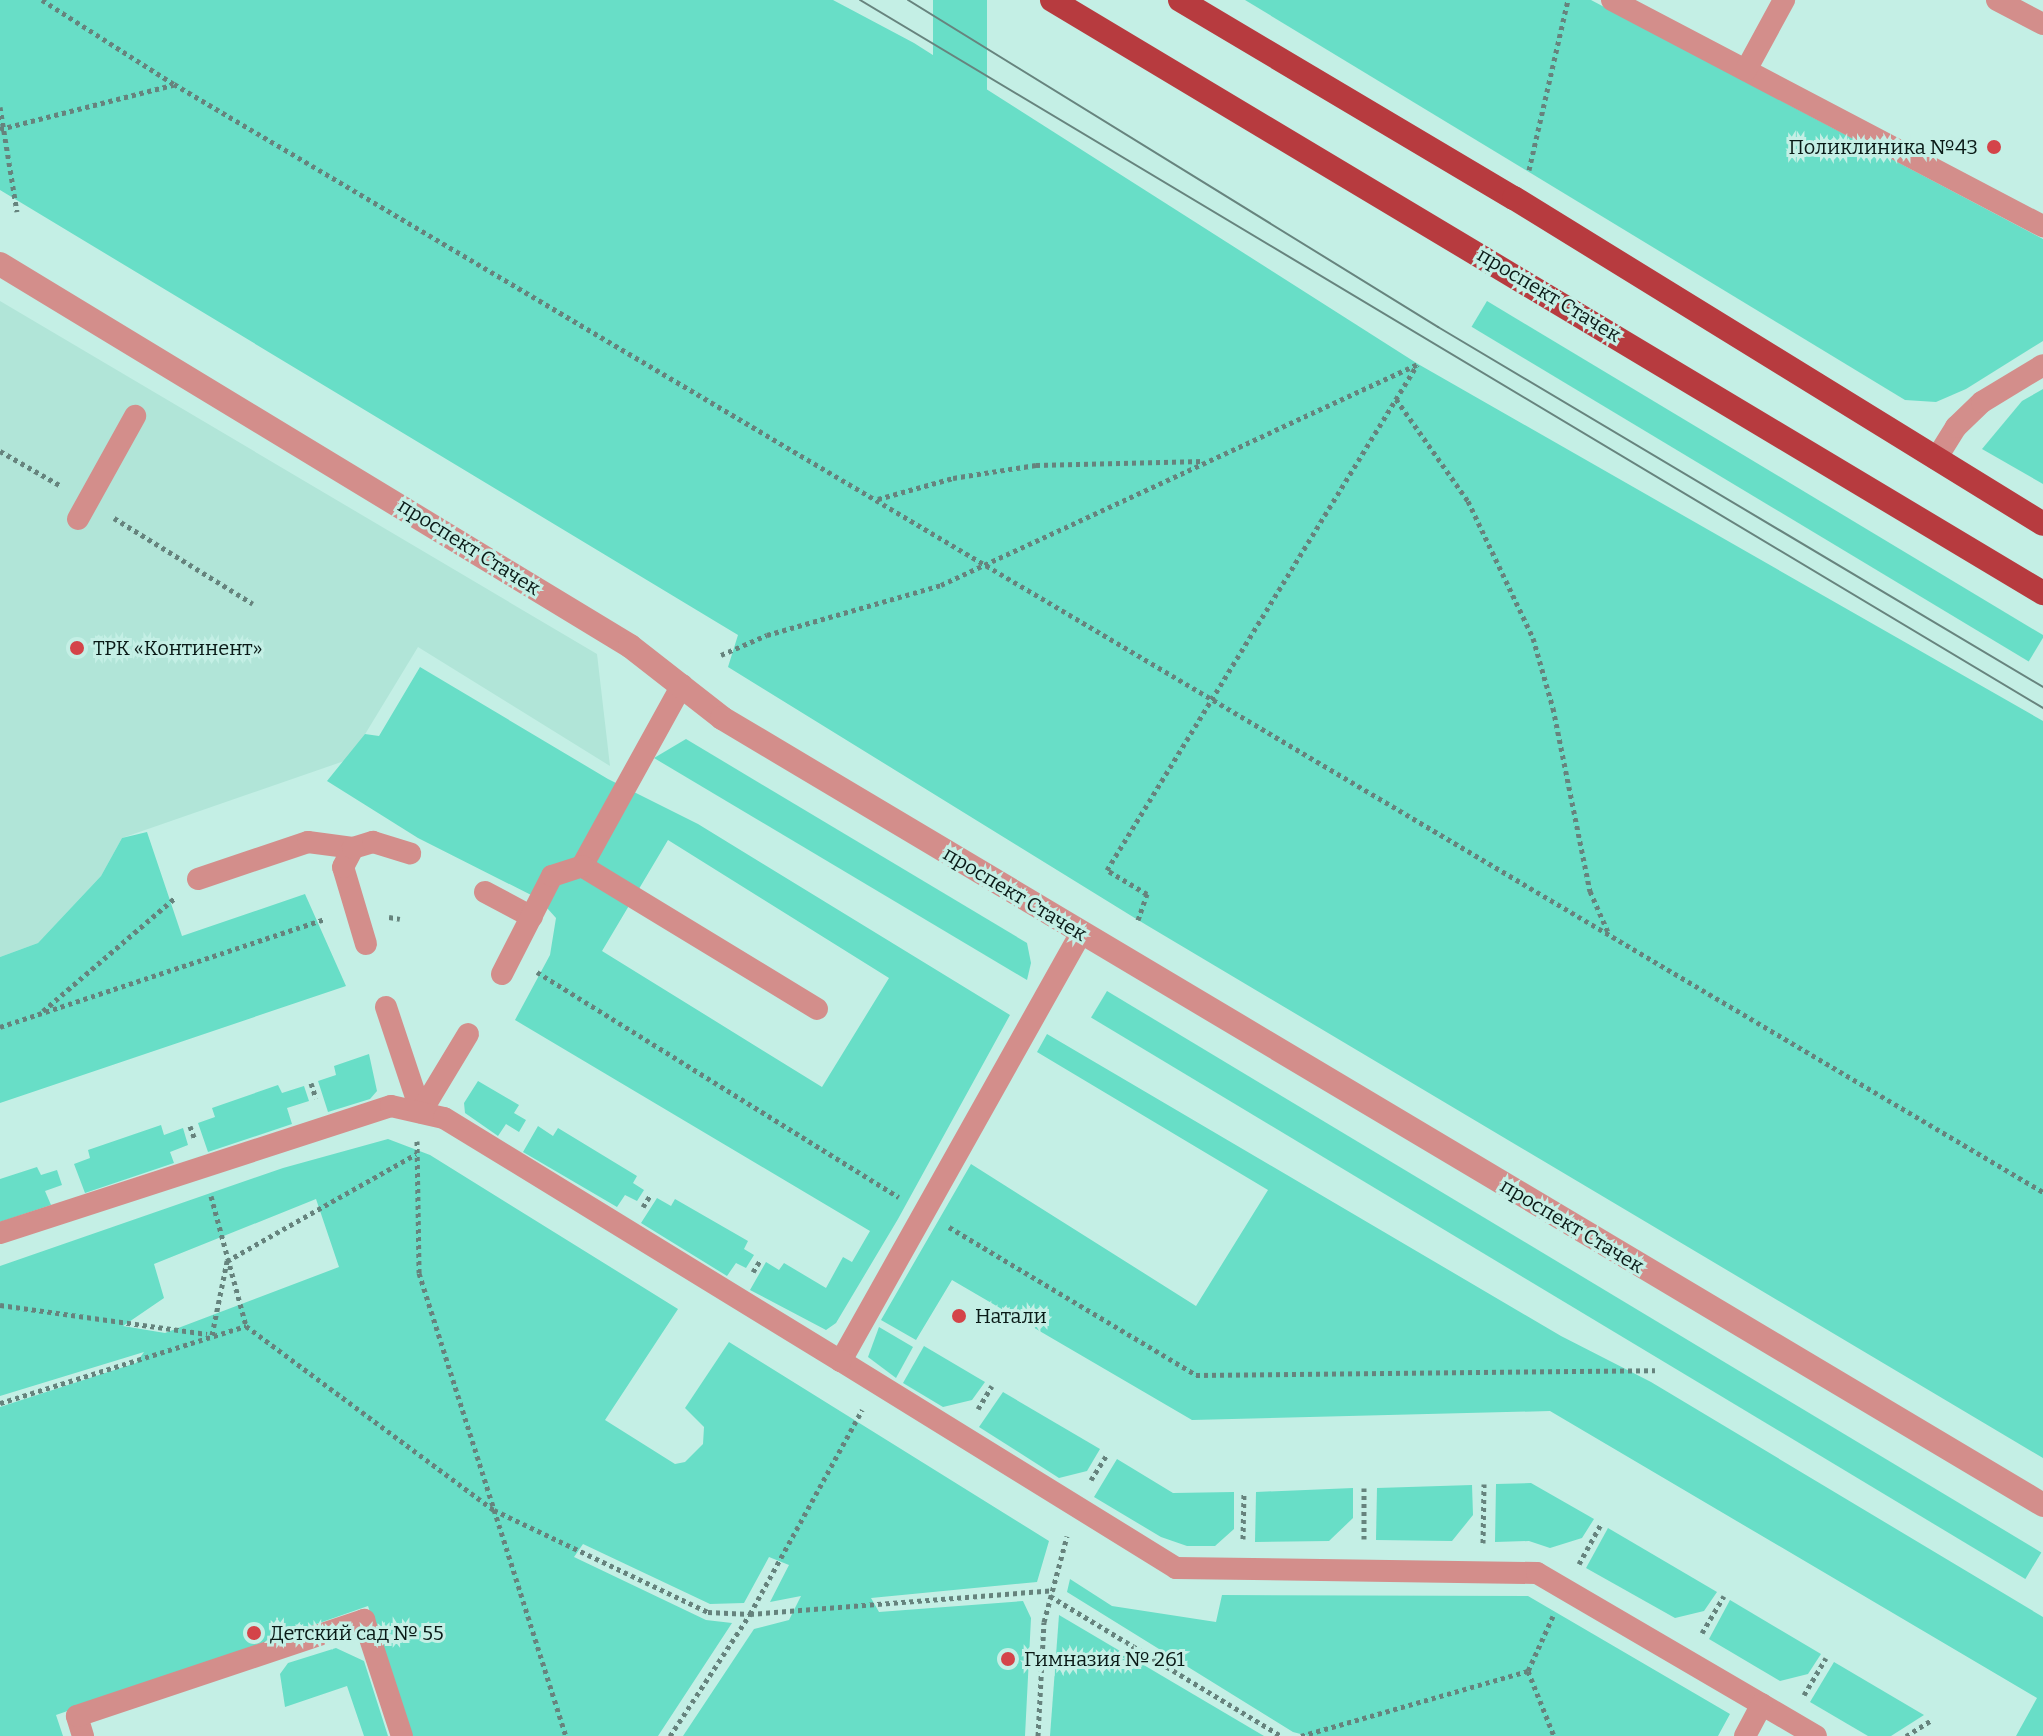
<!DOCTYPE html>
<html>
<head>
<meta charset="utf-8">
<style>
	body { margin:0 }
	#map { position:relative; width:2043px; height:1736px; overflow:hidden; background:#c4efe5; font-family:Bitter,serif }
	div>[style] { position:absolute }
	.built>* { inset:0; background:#b1e5d8 }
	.green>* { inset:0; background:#68dec7; transform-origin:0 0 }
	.path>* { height:5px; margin-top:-2.5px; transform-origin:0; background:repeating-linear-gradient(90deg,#66837d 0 4px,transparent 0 8px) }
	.lane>* { height:22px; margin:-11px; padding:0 11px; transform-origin:11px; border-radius:11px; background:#d38e8b }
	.street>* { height:24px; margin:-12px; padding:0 12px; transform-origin:12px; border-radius:12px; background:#d38e8b }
	.primary>* { height:24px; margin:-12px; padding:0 12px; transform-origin:12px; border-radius:12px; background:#b73b3f }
	.tram>* { height:2px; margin:-1px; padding:0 1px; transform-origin:1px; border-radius:1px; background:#67847e }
	.dots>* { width:22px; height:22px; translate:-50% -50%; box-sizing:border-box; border:4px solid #c4efe5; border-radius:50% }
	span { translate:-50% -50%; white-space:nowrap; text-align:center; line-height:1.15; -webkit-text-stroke:6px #c4efe5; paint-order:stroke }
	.poi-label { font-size:20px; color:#0a1a17 }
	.right { translate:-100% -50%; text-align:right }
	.left { translate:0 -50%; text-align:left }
	.street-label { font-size:20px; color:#0a1a17 }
</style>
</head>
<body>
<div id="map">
	<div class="built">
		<div style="clip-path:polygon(0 301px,597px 654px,610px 766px,418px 647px,350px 759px,122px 838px,101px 876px,38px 943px,0 957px)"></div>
	</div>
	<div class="green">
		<div style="clip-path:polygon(0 0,833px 0,914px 43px,1418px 364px,2043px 721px,2043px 1458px,1138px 920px,728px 667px,738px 635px,0 190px)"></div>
		<div style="left:933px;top:0;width:54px;height:588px"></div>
		<div style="clip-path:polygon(1245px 0,1591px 0,2043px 239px,2043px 341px,1966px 389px,1936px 402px,1905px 400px)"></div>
		<div style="left:1487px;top:301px;width:650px;height:30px;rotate:31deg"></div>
		<div style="clip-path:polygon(2043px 389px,2043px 484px,1982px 449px,2022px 401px)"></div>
		<div style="clip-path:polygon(evenodd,420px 667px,608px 779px,698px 824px,1010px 1015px,898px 1219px,836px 1323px,826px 1330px,750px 1290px,766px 1262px,779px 1270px,784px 1263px,826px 1288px,843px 1257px,852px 1262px,870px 1231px,515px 1020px,550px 955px,556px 918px,539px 899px,418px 838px,327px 781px,365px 734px,379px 736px,420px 667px,668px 840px,889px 978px,822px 1087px,602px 951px,668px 840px)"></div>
		<div style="clip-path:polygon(686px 739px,1027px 943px,1031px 963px,1027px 980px,654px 758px)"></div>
		<div style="clip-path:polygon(147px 832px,182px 936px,305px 894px,346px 986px,0 1103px,0 957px,38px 943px,101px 876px,122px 838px)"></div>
		<div style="left:1107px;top:991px;width:1090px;height:31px;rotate:31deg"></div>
		<div style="clip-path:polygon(1047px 1034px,1561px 1336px,1651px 1382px,2043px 1617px,2043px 1736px,2016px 1736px,2037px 1698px,1550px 1411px,1192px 1420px,952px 1280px,916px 1340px,881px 1320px,971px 1164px,1196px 1306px,1268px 1190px,1037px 1052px)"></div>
		<div style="clip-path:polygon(369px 1054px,377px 1091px,370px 1099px,328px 1112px,318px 1081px,336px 1075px,334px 1066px)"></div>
		<div style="clip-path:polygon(478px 1081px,519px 1105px,514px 1113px,526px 1120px,519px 1132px,506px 1124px,498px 1136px,465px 1113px,464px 1103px)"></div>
		<div style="clip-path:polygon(278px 1085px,282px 1093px,304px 1086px,309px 1101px,287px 1108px,292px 1124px,208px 1152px,198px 1123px,215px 1117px,212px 1108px)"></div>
		<div style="clip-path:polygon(161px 1125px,164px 1135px,183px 1128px,188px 1145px,170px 1152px,174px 1163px,85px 1193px,74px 1164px,90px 1158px,88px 1150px)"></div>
		<div style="clip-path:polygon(538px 1126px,553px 1136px,558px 1128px,637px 1176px,633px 1183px,644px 1190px,637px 1201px,625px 1195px,617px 1207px,523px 1152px)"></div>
		<div style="clip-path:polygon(evenodd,388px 1139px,430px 1155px,678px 1309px,605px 1420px,675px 1464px,685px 1462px,703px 1444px,704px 1427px,685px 1408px,729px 1342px,1049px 1541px,1037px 1582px,871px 1598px,879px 1612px,1023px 1601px,1031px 1618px,1025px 1736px,683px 1736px,754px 1629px,789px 1620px,801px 1596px,770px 1602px,789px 1565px,769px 1557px,744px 1603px,710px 1604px,583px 1544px,574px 1557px,706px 1620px,732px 1623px,658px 1736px,412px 1736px,368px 1606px,56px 1715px,63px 1736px,0 1736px,0 1407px,136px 1363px,144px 1352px,0 1396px,0 1266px,283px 1168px,388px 1139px,316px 1199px,339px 1267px,165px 1333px,123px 1326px,164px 1298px,154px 1264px,316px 1199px)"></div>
		<div style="clip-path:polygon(37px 1167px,41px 1175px,57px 1170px,62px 1185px,45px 1191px,51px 1205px,0 1222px,0 1179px)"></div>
		<div style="clip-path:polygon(657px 1198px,671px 1206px,675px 1199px,748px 1241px,744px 1249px,754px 1255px,746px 1268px,736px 1263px,727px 1276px,641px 1223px)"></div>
		<div style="clip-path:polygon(879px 1327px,913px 1347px,896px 1378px,868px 1357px)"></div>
		<div style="clip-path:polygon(924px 1346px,985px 1382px,972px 1400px,943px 1407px,903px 1383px)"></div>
		<div style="clip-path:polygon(1003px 1392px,1100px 1449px,1087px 1471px,1059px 1478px,979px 1427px)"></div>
		<div style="clip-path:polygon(1117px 1459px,1173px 1493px,1234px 1492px,1234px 1529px,1215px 1546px,1187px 1546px,1161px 1537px,1094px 1497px)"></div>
		<div style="clip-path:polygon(1531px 1483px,1594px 1519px,1582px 1538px,1550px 1548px,1529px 1541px,1495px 1542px,1496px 1484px)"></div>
		<div style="clip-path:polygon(1472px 1485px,1473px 1515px,1452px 1541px,1376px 1540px,1377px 1488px)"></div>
		<div style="clip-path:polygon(1353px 1488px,1353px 1518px,1329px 1541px,1255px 1542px,1256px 1492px)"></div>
		<div style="clip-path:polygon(1608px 1528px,1717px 1592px,1704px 1611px,1675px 1618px,1586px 1568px)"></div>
		<div style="clip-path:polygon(1070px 1579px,1112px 1606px,1216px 1622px,1222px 1595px,1528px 1596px,1730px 1714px,1718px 1736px,1308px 1736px,1293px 1732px,1067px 1592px)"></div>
		<div style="clip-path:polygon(1730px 1600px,1821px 1654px,1808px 1674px,1780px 1681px,1709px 1639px)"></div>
		<div style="clip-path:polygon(1059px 1615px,1264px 1736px,1050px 1736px)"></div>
		<div style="clip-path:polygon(336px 1648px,364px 1661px,388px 1736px,364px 1736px,347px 1686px,285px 1707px,280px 1674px,288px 1663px)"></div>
		<div style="clip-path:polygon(1834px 1662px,1924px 1715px,1891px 1736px,1868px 1736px,1810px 1702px)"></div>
	</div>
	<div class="path">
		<div style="left:42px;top:0;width:156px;rotate:32.5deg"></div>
		<div style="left:174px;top:84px;width:2173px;rotate:30.66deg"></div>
		<div style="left:0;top:107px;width:106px;rotate:80.8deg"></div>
		<div style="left:0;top:129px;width:179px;rotate:-14.3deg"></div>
		<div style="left:1529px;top:170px;width:174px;rotate:-77.1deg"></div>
		<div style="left:1396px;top:399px;width:125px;rotate:54.8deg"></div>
		<div style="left:1468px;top:501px;width:152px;rotate:64.6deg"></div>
		<div style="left:1533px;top:638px;width:73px;rotate:74.1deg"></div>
		<div style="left:1553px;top:708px;width:187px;rotate:78.6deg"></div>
		<div style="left:1590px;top:891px;width:45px;rotate:66.3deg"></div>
		<div style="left:0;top:451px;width:70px;rotate:29.8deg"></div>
		<div style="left:878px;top:499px;width:78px;rotate:-15.6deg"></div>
		<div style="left:953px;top:478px;width:84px;rotate:-8.9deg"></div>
		<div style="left:1036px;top:465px;width:168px;rotate:-1.4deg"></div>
		<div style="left:114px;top:518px;width:163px;rotate:31.7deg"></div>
		<div style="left:721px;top:655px;width:50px;rotate:-23.5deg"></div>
		<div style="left:767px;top:635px;width:181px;rotate:-16deg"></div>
		<div style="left:941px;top:585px;width:526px;rotate:-24.86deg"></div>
		<div style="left:389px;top:917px;width:11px;rotate:10deg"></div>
		<div style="left:1138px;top:920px;width:28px;rotate:-71deg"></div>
		<div style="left:1147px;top:894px;width:47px;rotate:-149deg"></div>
		<div style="left:1107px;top:870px;width:593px;rotate:-58.46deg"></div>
		<div style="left:537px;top:972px;width:426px;rotate:31.9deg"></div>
		<div style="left:43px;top:1011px;width:174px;rotate:-40.6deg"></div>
		<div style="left:0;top:1027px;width:342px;rotate:-18.4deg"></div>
		<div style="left:311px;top:1083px;width:16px;rotate:72deg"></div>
		<div style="left:190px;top:1126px;width:15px;rotate:70deg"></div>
		<div style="left:417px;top:1141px;width:132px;rotate:89.1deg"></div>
		<div style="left:419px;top:1273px;width:486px;rotate:72.4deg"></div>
		<div style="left:211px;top:1196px;width:135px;rotate:74.9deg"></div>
		<div style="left:643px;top:1207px;width:15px;rotate:-58deg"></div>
		<div style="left:949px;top:1227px;width:288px;rotate:30.9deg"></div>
		<div style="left:1196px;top:1375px;width:459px;rotate:-0.6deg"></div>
		<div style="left:753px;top:1272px;width:15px;rotate:-58deg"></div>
		<div style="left:0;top:1305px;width:209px;rotate:8deg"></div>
		<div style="left:212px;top:1335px;width:76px;rotate:-78.5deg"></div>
		<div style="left:227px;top:1261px;width:217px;rotate:-29.5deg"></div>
		<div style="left:0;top:1403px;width:258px;rotate:-17.4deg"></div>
		<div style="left:246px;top:1326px;width:309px;rotate:36.6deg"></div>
		<div style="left:494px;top:1510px;width:237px;rotate:25.5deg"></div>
		<div style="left:708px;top:1612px;width:42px;rotate:2.7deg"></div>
		<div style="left:750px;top:1614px;width:304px;rotate:-4.5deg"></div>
		<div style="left:978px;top:1409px;width:27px;rotate:-59deg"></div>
		<div style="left:1091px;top:1480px;width:31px;rotate:-58deg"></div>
		<div style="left:1243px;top:1539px;width:47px;rotate:-88.8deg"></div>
		<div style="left:1364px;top:1539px;width:51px;rotate:-90deg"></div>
		<div style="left:1483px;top:1543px;width:59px;rotate:-89deg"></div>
		<div style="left:1579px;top:1564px;width:46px;rotate:-61.2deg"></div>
		<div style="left:1050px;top:1596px;width:270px;rotate:31.2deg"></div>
		<div style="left:1553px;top:1616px;width:60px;rotate:114.4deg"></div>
		<div style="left:1528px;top:1671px;width:70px;rotate:68.2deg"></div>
		<div style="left:1702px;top:1633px;width:43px;rotate:-59.3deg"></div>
		<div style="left:1804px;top:1695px;width:43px;rotate:-59.3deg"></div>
		<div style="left:670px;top:1736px;width:146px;rotate:-56.7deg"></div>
		<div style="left:750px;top:1614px;width:233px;rotate:-61.2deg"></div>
		<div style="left:1038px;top:1736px;width:114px;rotate:-87deg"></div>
		<div style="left:1044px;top:1622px;width:89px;rotate:-75deg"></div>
		<div style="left:1301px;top:1736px;width:236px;rotate:-16deg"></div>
		<div style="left:1906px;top:1736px;width:31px;rotate:-32deg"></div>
	</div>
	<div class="lane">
		<div style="left:1612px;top:0;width:487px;rotate:27.7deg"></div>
		<div style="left:1997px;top:0;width:52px;rotate:27.6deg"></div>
		<div style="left:1746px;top:70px;width:80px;rotate:-61.5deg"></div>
		<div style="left:1936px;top:459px;width:38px;rotate:-58deg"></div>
		<div style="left:1956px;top:427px;width:36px;rotate:-44deg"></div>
		<div style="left:1982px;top:402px;width:71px;rotate:-31.2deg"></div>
		<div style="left:78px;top:519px;width:118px;rotate:-61deg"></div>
		<div style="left:682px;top:685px;width:207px;rotate:118.9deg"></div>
		<div style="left:582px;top:866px;width:275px;rotate:31.3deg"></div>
		<div style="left:198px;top:879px;width:116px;rotate:-18.6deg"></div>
		<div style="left:308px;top:842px;width:45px;rotate:7.6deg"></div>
		<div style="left:485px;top:892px;width:53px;rotate:28deg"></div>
		<div style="left:1081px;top:933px;width:491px;rotate:119.3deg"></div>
		<div style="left:841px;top:1361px;width:394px;rotate:31.7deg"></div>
		<div style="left:1176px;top:1568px;width:361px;rotate:0.8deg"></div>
		<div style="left:1537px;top:1573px;width:323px;rotate:30.3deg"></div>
		<div style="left:366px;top:944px;width:80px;rotate:-106.6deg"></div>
		<div style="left:343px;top:867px;width:21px;rotate:-62deg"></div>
		<div style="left:353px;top:848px;width:21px;rotate:-17deg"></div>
		<div style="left:373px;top:842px;width:39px;rotate:17deg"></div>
		<div style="left:502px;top:974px;width:110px;rotate:-63deg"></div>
		<div style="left:552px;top:876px;width:32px;rotate:-18deg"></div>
		<div style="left:386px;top:1007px;width:111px;rotate:71.6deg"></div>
		<div style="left:421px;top:1112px;width:91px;rotate:-58.9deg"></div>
		<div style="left:0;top:1233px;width:411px;rotate:-18deg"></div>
		<div style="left:391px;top:1106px;width:54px;rotate:12.8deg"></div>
		<div style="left:444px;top:1118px;width:465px;rotate:31.5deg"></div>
		<div style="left:83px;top:1736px;width:21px;rotate:-107deg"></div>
		<div style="left:77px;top:1716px;width:303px;rotate:-18.5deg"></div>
		<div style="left:364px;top:1620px;width:122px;rotate:71.9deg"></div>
		<div style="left:1745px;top:1736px;width:36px;rotate:-62deg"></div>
	</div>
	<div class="street">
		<div style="left:0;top:264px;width:737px;rotate:31.23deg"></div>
		<div style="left:630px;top:646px;width:117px;rotate:38deg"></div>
		<div style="left:722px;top:718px;width:1538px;rotate:30.78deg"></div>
	</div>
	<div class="primary">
		<div style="left:1052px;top:0;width:1155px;rotate:30.9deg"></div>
		<div style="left:1180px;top:0;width:388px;rotate:30.7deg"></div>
		<div style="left:1514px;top:198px;width:621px;rotate:31.64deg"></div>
	</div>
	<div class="tram">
		<div style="left:860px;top:0;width:1379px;rotate:30.9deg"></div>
		<div style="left:908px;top:0;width:623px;rotate:31.67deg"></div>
		<div style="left:1438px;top:327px;width:704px;rotate:30.75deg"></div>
	</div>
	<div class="dots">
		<div style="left:1994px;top:147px;background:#d44449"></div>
		<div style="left:77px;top:648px;background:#d44449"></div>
		<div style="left:959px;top:1316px;background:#d44449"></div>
		<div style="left:254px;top:1633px;background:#d44449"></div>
		<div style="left:1008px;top:1659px;background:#d44449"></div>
	</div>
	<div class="poi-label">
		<span class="right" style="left:1978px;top:147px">Поликлиника №43</span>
		<span class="left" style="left:93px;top:648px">ТРК «Континент»</span>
		<span class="left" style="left:975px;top:1316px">Натали</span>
		<span class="left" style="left:270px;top:1633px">Детский сад № 55</span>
		<span class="left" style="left:1024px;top:1659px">Гимназия № 261</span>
	</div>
	<div class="street-label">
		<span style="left:1549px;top:295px;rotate:31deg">проспект Стачек</span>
		<span style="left:469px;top:547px;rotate:32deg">проспект Стачек</span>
		<span style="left:1015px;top:894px;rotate:31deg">проспект Стачек</span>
		<span style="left:1572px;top:1226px;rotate:31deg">проспект Стачек</span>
	</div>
</div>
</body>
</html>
